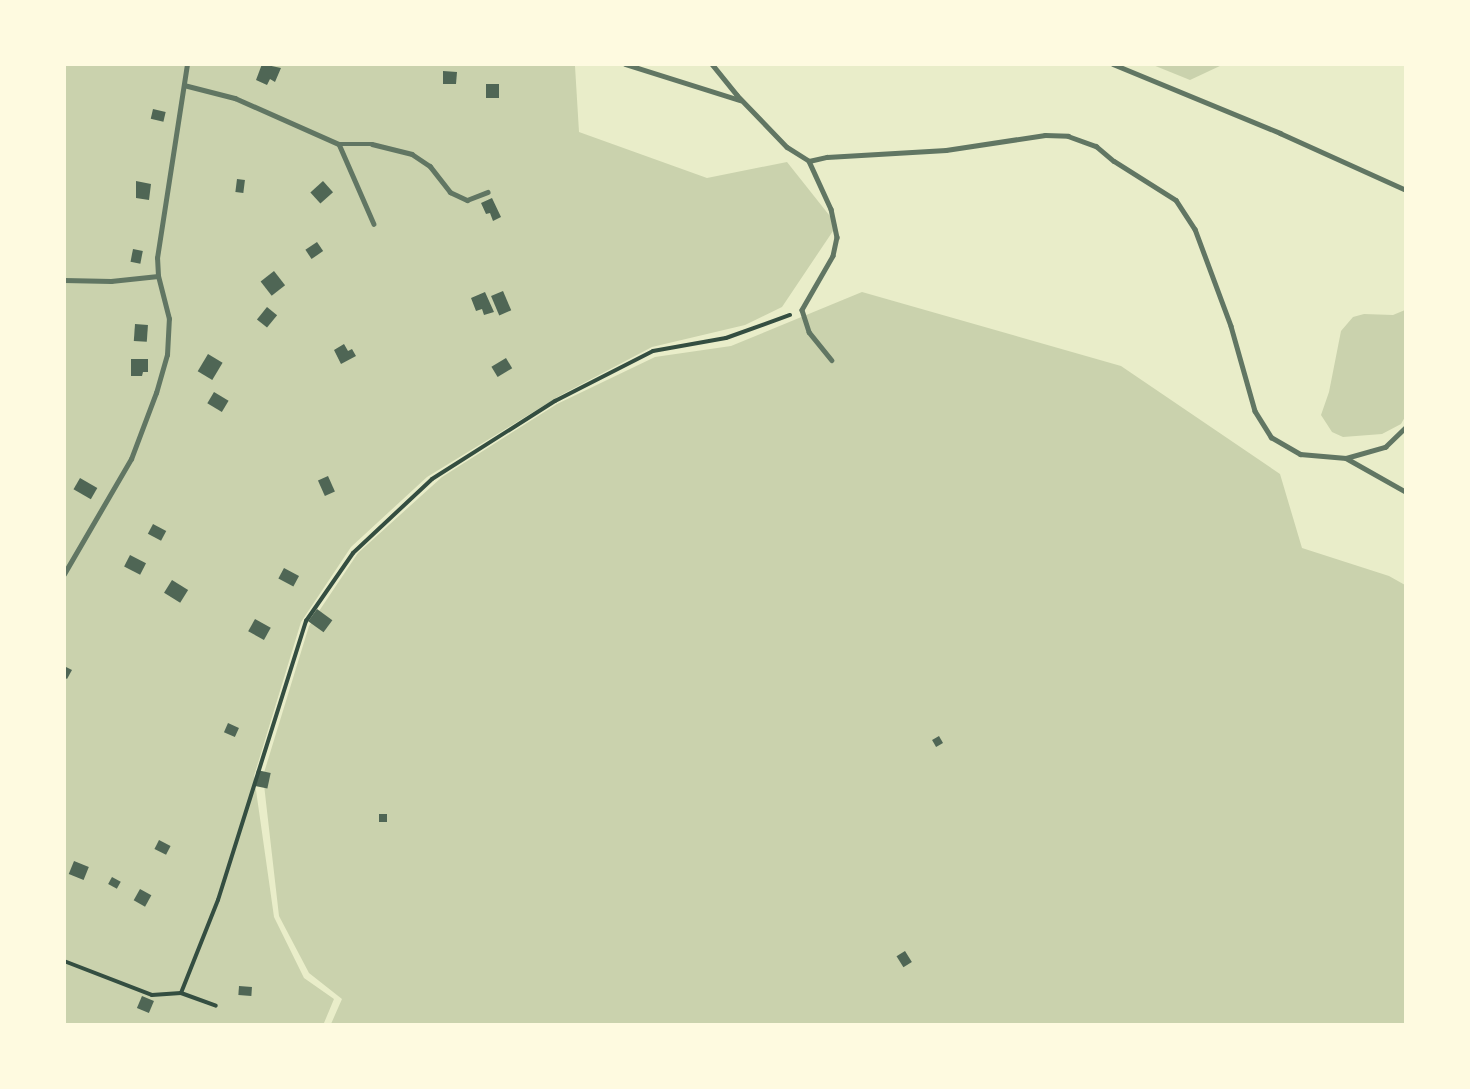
<!DOCTYPE html>
<html>
<head>
<meta charset="utf-8">
<style>
	body { margin:0 }
	#map { position:relative; width:1470px; height:1089px; overflow:hidden; background:#e9edc9; font-family:Raleway,sans-serif }
	div>[style] { position:absolute }
	.green>* { inset:0; background:#cad2ad }
	.building>* { inset:0; background:#4f6655; transform-origin:0 0 }
	.path>* { height:4px; margin:-2px; padding:0 2px; transform-origin:2px; border-radius:2px; background:#344e41 }
	.service>* { height:4.5px; margin:-2.25px; padding:0 2.25px; transform-origin:2.25px; border-radius:2.25px; background:#617663 }
	span { translate:-50% -50%; white-space:nowrap; text-align:center; line-height:1.15; -webkit-text-stroke:5px #fefae0; paint-order:stroke }
	.frame { position:absolute; inset:0; border:66px solid #fefae0; pointer-events:none }
</style>
</head>
<body>
<div id="map">
	<div class="green">
		<div style="clip-path:polygon(64px 65px,569px 65px,575px 66px,579px 132px,707px 178px,787px 162px,837px 225px,782px 307px,745px 325px,652px 347px,561px 395px,427px 477px,351px 547px,301px 622px,254px 776px,274px 917px,304px 978px,334px 999px,324px 1023px,65px 1024px)"></div>
		<div style="clip-path:polygon(1153px 65px,1222px 65px,1190px 80px)"></div>
		<div style="clip-path:polygon(862px 292px,1121px 366px,1280px 474px,1302px 548px,1389px 576px,1405px 585px,1405px 1024px,331px 1024px,342px 999px,309px 973px,279px 916px,263px 776px,309px 626px,358px 553px,442px 477px,557px 404px,655px 357px,731px 346px)"></div>
		<div style="clip-path:polygon(1405px 310px,1405px 417px,1401px 424px,1382px 434px,1343px 437px,1332px 432px,1321px 415px,1329px 392px,1341px 331px,1353px 317px,1364px 314px,1393px 315px)"></div>
	</div>
	<div class="building">
		<div style="clip-path:polygon(262px 64px,281px 68px,275px 82px,270px 79px,267px 85px,256px 80px)"></div>
		<div style="clip-path:polygon(443px 71px,457px 72px,456px 84px,443px 84px)"></div>
		<div style="left:486px;top:84px;width:13px;height:14px"></div>
		<div style="left:153px;top:109px;width:13px;height:10px;rotate:13deg"></div>
		<div style="left:237px;top:179px;width:8px;height:13px;rotate:7deg"></div>
		<div style="clip-path:polygon(136px 181px,151px 184px,149px 200px,136px 198px)"></div>
		<div style="left:323px;top:181px;width:15px;height:17px;rotate:48deg"></div>
		<div style="clip-path:polygon(492px 198px,501px 217px,493px 221px,490px 213px,486px 214px,481px 203px)"></div>
		<div style="left:317px;top:242px;width:11px;height:14px;rotate:56deg"></div>
		<div style="left:133px;top:249px;width:10px;height:13px;rotate:11deg"></div>
		<div style="left:274px;top:271px;width:18px;height:17px;rotate:52deg"></div>
		<div style="left:503px;top:291px;width:21px;height:13px;rotate:67deg"></div>
		<div style="clip-path:polygon(485px 292px,494px 312px,484px 315px,482px 309px,476px 311px,471px 298px)"></div>
		<div style="left:267px;top:307px;width:13px;height:16px;rotate:39deg"></div>
		<div style="left:135px;top:324px;width:13px;height:17px;rotate:4deg"></div>
		<div style="clip-path:polygon(344px 344px,348px 351px,352px 349px,356px 356px,341px 364px,334px 350px)"></div>
		<div style="left:208px;top:354px;width:17px;height:20px;rotate:31deg"></div>
		<div style="left:506px;top:358px;width:12px;height:17px;rotate:59deg"></div>
		<div style="clip-path:polygon(131px 359px,148px 359px,148px 372px,143px 372px,142px 376px,131px 376px)"></div>
		<div style="left:214px;top:392px;width:17px;height:13px;rotate:31deg"></div>
		<div style="left:328px;top:476px;width:17px;height:11px;rotate:66deg"></div>
		<div style="left:80px;top:478px;width:20px;height:13px;rotate:30deg"></div>
		<div style="left:153px;top:524px;width:15px;height:11px;rotate:28deg"></div>
		<div style="left:130px;top:555px;width:18px;height:13px;rotate:27deg"></div>
		<div style="left:284px;top:568px;width:17px;height:12px;rotate:28deg"></div>
		<div style="left:172px;top:580px;width:19px;height:15px;rotate:32deg"></div>
		<div style="left:317px;top:609px;width:19px;height:15px;rotate:36deg"></div>
		<div style="left:255px;top:619px;width:18px;height:14px;rotate:29deg"></div>
		<div style="clip-path:polygon(64px 666px,72px 670px,67px 679px,64px 677px)"></div>
		<div style="left:228px;top:723px;width:12px;height:10px;rotate:24deg"></div>
		<div style="left:939px;top:736px;width:8px;height:8px;rotate:60deg"></div>
		<div style="left:257px;top:770px;width:14px;height:16px;rotate:12deg"></div>
		<div style="left:379px;top:814px;width:8px;height:8px"></div>
		<div style="left:159px;top:840px;width:13px;height:10px;rotate:27deg"></div>
		<div style="left:74px;top:861px;width:16px;height:14px;rotate:22deg"></div>
		<div style="left:112px;top:877px;width:10px;height:8px;rotate:29deg"></div>
		<div style="left:140px;top:889px;width:13px;height:13px;rotate:29deg"></div>
		<div style="left:905px;top:951px;width:13px;height:10px;rotate:58deg"></div>
		<div style="left:239px;top:986px;width:13px;height:9px;rotate:4deg"></div>
		<div style="left:142px;top:996px;width:13px;height:13px;rotate:23deg"></div>
	</div>
	<div class="path">
		<div style="left:64px;top:961px;width:94px;rotate:21.1deg"></div>
		<div style="left:152px;top:995px;width:29px;rotate:-4deg"></div>
		<div style="left:181px;top:993px;width:37px;rotate:20deg"></div>
		<div style="left:181px;top:993px;width:100px;rotate:-68.3deg"></div>
		<div style="left:218px;top:900px;width:293px;rotate:-72.5deg"></div>
		<div style="left:306px;top:621px;width:83px;rotate:-55.3deg"></div>
		<div style="left:353px;top:553px;width:108px;rotate:-43.1deg"></div>
		<div style="left:432px;top:479px;width:146px;rotate:-32.4deg"></div>
		<div style="left:555px;top:401px;width:110px;rotate:-27deg"></div>
		<div style="left:653px;top:351px;width:74px;rotate:-10.1deg"></div>
		<div style="left:726px;top:338px;width:68px;rotate:-19.8deg"></div>
	</div>
	<div class="service">
		<div style="left:625px;top:64px;width:121px;rotate:17.4deg"></div>
		<div style="left:712px;top:64px;width:40px;rotate:51deg"></div>
		<div style="left:737px;top:95px;width:72px;rotate:46.1deg"></div>
		<div style="left:787px;top:147px;width:26px;rotate:32deg"></div>
		<div style="left:809px;top:161px;width:18px;rotate:-13deg"></div>
		<div style="left:827px;top:157px;width:119px;rotate:-3.4deg"></div>
		<div style="left:946px;top:150px;width:100px;rotate:-8.6deg"></div>
		<div style="left:1045px;top:135px;width:23px;rotate:2deg"></div>
		<div style="left:1068px;top:136px;width:30px;rotate:20deg"></div>
		<div style="left:1096px;top:146px;width:23px;rotate:40deg"></div>
		<div style="left:1114px;top:161px;width:73px;rotate:32.2deg"></div>
		<div style="left:1176px;top:200px;width:35px;rotate:57deg"></div>
		<div style="left:1195px;top:229px;width:103px;rotate:69.6deg"></div>
		<div style="left:1231px;top:326px;width:88px;rotate:74.2deg"></div>
		<div style="left:1255px;top:411px;width:31px;rotate:58deg"></div>
		<div style="left:1271px;top:437px;width:34px;rotate:30deg"></div>
		<div style="left:1300px;top:454px;width:46px;rotate:5deg"></div>
		<div style="left:1346px;top:458px;width:41px;rotate:-15.8deg"></div>
		<div style="left:1385px;top:447px;width:29px;rotate:-44deg"></div>
		<div style="left:1113px;top:64px;width:181px;rotate:22.4deg"></div>
		<div style="left:1280px;top:133px;width:138px;rotate:24.3deg"></div>
		<div style="left:184px;top:85px;width:53px;rotate:14.3deg"></div>
		<div style="left:235px;top:98px;width:114px;rotate:23.9deg"></div>
		<div style="left:339px;top:144px;width:33px"></div>
		<div style="left:372px;top:144px;width:41px;rotate:14deg"></div>
		<div style="left:412px;top:154px;width:22px;rotate:34deg"></div>
		<div style="left:430px;top:166px;width:33px;rotate:52deg"></div>
		<div style="left:450px;top:192px;width:19px;rotate:25deg"></div>
		<div style="left:467px;top:200px;width:22px;rotate:-21deg"></div>
		<div style="left:339px;top:144px;width:87px;rotate:66.4deg"></div>
		<div style="left:809px;top:161px;width:53px;rotate:65.4deg"></div>
		<div style="left:831px;top:209px;width:29px;rotate:78deg"></div>
		<div style="left:837px;top:237px;width:19px;rotate:102deg"></div>
		<div style="left:833px;top:256px;width:62px;rotate:119.9deg"></div>
		<div style="left:802px;top:310px;width:23px;rotate:72deg"></div>
		<div style="left:809px;top:332px;width:36px;rotate:51deg"></div>
		<div style="left:64px;top:280px;width:47px;rotate:1.2deg"></div>
		<div style="left:111px;top:281px;width:47px;rotate:-6.1deg"></div>
		<div style="left:1346px;top:458px;width:69px;rotate:29.5deg"></div>
		<div style="left:64px;top:574px;width:133px;rotate:-59.8deg"></div>
		<div style="left:131px;top:459px;width:71px;rotate:-69.3deg"></div>
		<div style="left:156px;top:393px;width:40px;rotate:-74deg"></div>
		<div style="left:167px;top:355px;width:36px;rotate:-87deg"></div>
		<div style="left:169px;top:319px;width:44px;rotate:-104.3deg"></div>
		<div style="left:158px;top:276px;width:18px;rotate:-93deg"></div>
		<div style="left:157px;top:258px;width:196px;rotate:-81.2deg"></div>
	</div>
	<div class="frame"></div>
</div>
</body>
</html>
